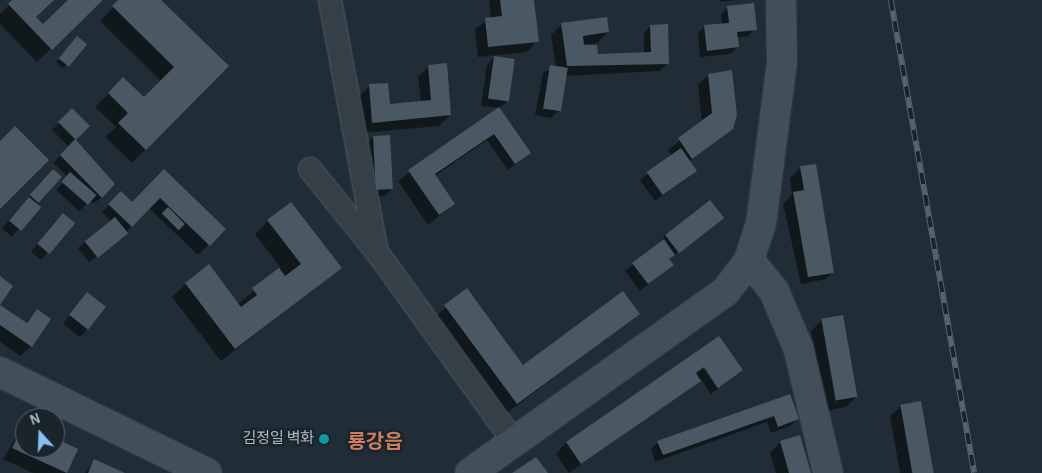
<!DOCTYPE html>
<html>
<head>
<meta charset="utf-8">
<style>
	body { margin:0 }
	#map { position:relative; width:1042px; height:473px; overflow:hidden; background:#212d36; font-family:"Alegreya Sans","Noto Sans KR",sans-serif }
	div>[style] { position:absolute }
	.shadow>* { inset:0; background:#0007; transform-origin:0 0 }
	.building>* { inset:0; background:#495862; transform-origin:0 0 }
	.roads { filter:drop-shadow(0 0 1px #525d65) drop-shadow(0 0 1px #525d65) }
	.street>* { height:22px; margin:-11px; padding:0 11px; transform-origin:11px; border-radius:11px; background:#343f47 }
	.secondary>* { height:28px; margin:-14px; padding:0 14px; transform-origin:14px; border-radius:14px; background:#424f5a }
	.rail>* { height:5.5px; margin-top:-2.75px; transform-origin:0; background:repeating-linear-gradient(90deg,#1a242b 0 11px,#56646e 0 22px); box-sizing:border-box; border-block:1px solid #56646e }
	.dots>* { width:14px; height:14px; translate:-50% -50%; box-sizing:border-box; border:2px solid #1a242b; border-radius:50% }
	span { translate:-50% -50%; white-space:nowrap; text-align:center; line-height:1.15; -webkit-text-stroke:5px #1a242b; paint-order:stroke }
	.poi-label { font-size:15px; color:#aebac4 }
	.right { translate:-100% -50%; text-align:right }
	.district-label { font-size:20px; color:#ce7e5f; font-weight:700 }
	.north { position:absolute; left:15px; top:408px; width:50px; height:50px; box-sizing:border-box; background:#1a242b; border:1px solid #556068; border-radius:50%; rotate:340deg; font-size:14px; font-weight:700; line-height:20px; text-align:center; color:#aebac4 }
	.north::after { content:''; display:block; margin:auto; width:18px; height:22px; background:#84c0f3; clip-path:polygon(50% 0,100% 100%,50% 72%,0 100%) }
</style>
</head>
<body>
<div id="map">
	<div class="shadow">
		<div style="clip-path:polygon(14px 0,53px 0,35px 17px,43px 26px,70px 0,102px 0,37px 62px,0 24px,0 14px)"></div>
		<div style="clip-path:polygon(120px 0,160px 0,227px 66px,132px 163px,105px 137px,116px 127px,95px 107px,123px 79px,143px 99px,161px 81px,100px 21px)"></div>
		<div style="clip-path:polygon(489px 0,533px 0,537px 41px,527px 52px,478px 57px,475px 29px,491px 18px)"></div>
		<div style="clip-path:polygon(720px 0,736px 0,720px 2px)"></div>
		<div style="clip-path:polygon(728px 7px,755px 29px,748px 36px,737px 38px,738px 47px,730px 54px,700px 57px,698px 33px,705px 26px,722px 25px,721px 14px)"></div>
		<div style="clip-path:polygon(562px 24px,608px 32px,597px 43px,579px 45px,596px 55px,644px 54px,644px 33px,651px 26px,667px 64px,660px 71px,565px 76px,558px 111px,551px 118px,535px 115px,543px 73px,556px 67px,551px 35px)"></div>
		<div style="clip-path:polygon(74px 41px,85px 44px,63px 68px,56px 62px)"></div>
		<div style="clip-path:polygon(494px 57px,507px 101px,499px 109px,529px 153px,508px 170px,487px 140px,435px 176px,454px 204px,428px 225px,398px 181px,500px 108px,481px 106px,487px 65px)"></div>
		<div style="clip-path:polygon(429px 66px,450px 115px,439px 126px,362px 133px,359px 96px,370px 86px,389px 105px,421px 102px,418px 77px)"></div>
		<div style="clip-path:polygon(708px 75px,732px 128px,689px 162px,695px 171px,688px 178px,655px 201px,640px 180px,672px 156px,668px 150px,702px 122px,698px 85px)"></div>
		<div style="clip-path:polygon(72px 110px,88px 126px,74px 140px,114px 184px,94px 204px,90px 200px,79px 211px,56px 190px,68px 177px,53px 163px,69px 147px,52px 130px)"></div>
		<div style="clip-path:polygon(373px 137px,392px 189px,385px 196px,370px 197px,366px 145px)"></div>
		<div style="clip-path:polygon(800px 168px,833px 272px,826px 279px,801px 284px,783px 204px,792px 194px,790px 178px)"></div>
		<div style="clip-path:polygon(53px 170px,60px 177px,12px 237px,2px 228px)"></div>
		<div style="clip-path:polygon(147px 188px,225px 229px,198px 255px,149px 208px,119px 240px,89px 262px,78px 248px,111px 221px,102px 212px,121px 193px,132px 203px)"></div>
		<div style="clip-path:polygon(722px 218px,672px 256px,668px 260px,672px 265px,640px 291px,625px 271px,660px 244px,665px 234px)"></div>
		<div style="clip-path:polygon(268px 221px,340px 268px,221px 361px,172px 297px,186px 284px,238px 304px,281px 268px,255px 234px)"></div>
		<div style="clip-path:polygon(56px 222px,73px 223px,41px 260px,31px 252px)"></div>
		<div style="clip-path:polygon(466px 290px,523px 367px,638px 314px,503px 416px,431px 320px)"></div>
		<div style="left:87px;top:294px;width:22px;height:38px;rotate:39deg"></div>
		<div style="clip-path:polygon(0 306px,25px 323px,37px 310px,31px 346px,20px 356px,0 342px)"></div>
		<div style="clip-path:polygon(842px 317px,857px 396px,846px 407px,826px 411px,811px 331px,821px 321px)"></div>
		<div style="clip-path:polygon(696px 353px,741px 370px,720px 387px)"></div>
		<div style="clip-path:polygon(694px 355px,718px 389px,711px 394px,701px 379px,569px 473px,556px 454px,566px 443px)"></div>
		<div style="clip-path:polygon(789px 396px,797px 419px,790px 426px,771px 433px,767px 422px,655px 462px,651px 449px,658px 442px)"></div>
		<div style="clip-path:polygon(901px 406px,933px 473px,900px 473px,890px 416px)"></div>
		<div style="clip-path:polygon(24px 425px,25px 448px,55px 448px,55px 440px,76px 450px,65px 473px,33px 473px,3px 459px)"></div>
		<div style="clip-path:polygon(781px 442px,809px 473px,776px 473px,770px 453px)"></div>
		<div style="clip-path:polygon(95px 461px,122px 473px,85px 473px)"></div>
	</div>
	<div class="building">
		<div style="clip-path:polygon(12px 0,54px 0,36px 17px,43px 24px,68px 0,103px 0,52px 50px,8px 4px)"></div>
		<div style="clip-path:polygon(118px 0,161px 0,229px 66px,146px 150px,118px 123px,128px 113px,108px 93px,123px 77px,144px 97px,174px 67px,112px 6px)"></div>
		<div style="clip-path:polygon(500px 0,534px 0,539px 42px,488px 47px,485px 18px,502px 16px)"></div>
		<div style="clip-path:polygon(754px 3px,757px 30px,737px 32px,739px 47px,707px 51px,704px 25px,729px 23px,727px 6px)"></div>
		<div style="clip-path:polygon(607px 17px,609px 32px,583px 36px,584px 45px,597px 45px,598px 54px,651px 52px,650px 25px,668px 24px,669px 64px,567px 66px,561px 23px)"></div>
		<div style="left:77px;top:36px;width:13px;height:29px;rotate:39deg"></div>
		<div style="left:494px;top:56px;width:21px;height:43px;rotate:8deg"></div>
		<div style="clip-path:polygon(447px 63px,451px 115px,372px 123px,369px 84px,388px 83px,390px 104px,431px 100px,428px 65px)"></div>
		<div style="left:550px;top:65px;width:18px;height:44px;rotate:9deg"></div>
		<div style="clip-path:polygon(732px 70px,737px 115px,733px 129px,692px 159px,678px 138px,712px 113px,708px 74px)"></div>
		<div style="clip-path:polygon(499px 107px,531px 153px,515px 164px,494px 134px,435px 174px,455px 204px,439px 215px,408px 170px)"></div>
		<div style="clip-path:polygon(72px 108px,90px 126px,76px 140px,115px 184px,102px 198px,60px 155px,75px 139px,58px 122px)"></div>
		<div style="clip-path:polygon(15px 126px,49px 160px,0 209px,0 141px)"></div>
		<div style="left:390px;top:135px;width:54px;height:17px;rotate:87deg"></div>
		<div style="left:681px;top:148px;width:28px;height:42px;rotate:55deg"></div>
		<div style="clip-path:polygon(816px 164px,834px 273px,808px 277px,793px 192px,804px 190px,800px 166px)"></div>
		<div style="left:53px;top:169px;width:12px;height:35px;rotate:42deg"></div>
		<div style="clip-path:polygon(164px 169px,226px 229px,210px 246px,160px 198px,132px 227px,108px 204px,121px 191px,132px 202px)"></div>
		<div style="left:70px;top:172px;width:35px;height:13px;rotate:41deg"></div>
		<div style="left:29px;top:197px;width:16px;height:31px;rotate:40deg"></div>
		<div style="left:710px;top:200px;width:23px;height:57px;rotate:52deg"></div>
		<div style="clip-path:polygon(291px 202px,342px 268px,235px 349px,185px 283px,209px 264px,241px 307px,257px 295px,252px 288px,279px 268px,285px 276px,301px 264px,267px 220px)"></div>
		<div style="left:168px;top:207px;width:24px;height:9px;rotate:45deg"></div>
		<div style="left:63px;top:213px;width:16px;height:40px;rotate:40deg"></div>
		<div style="left:115px;top:217px;width:21px;height:39px;rotate:51deg"></div>
		<div style="clip-path:polygon(664px 239px,675px 255px,669px 259px,674px 265px,648px 284px,632px 263px)"></div>
		<div style="clip-path:polygon(0 276px,13px 286px,0 305px)"></div>
		<div style="clip-path:polygon(467px 288px,523px 365px,623px 291px,640px 314px,517px 404px,444px 305px)"></div>
		<div style="left:87px;top:292px;width:24px;height:29px;rotate:38deg"></div>
		<div style="clip-path:polygon(0 305px,27px 323px,37px 309px,51px 319px,32px 347px,0 325px)"></div>
		<div style="left:843px;top:315px;width:83px;height:22px;rotate:80deg"></div>
		<div style="clip-path:polygon(719px 336px,743px 370px,718px 388px,704px 367px,696px 373px,701px 381px,581px 464px,566px 442px)"></div>
		<div style="clip-path:polygon(790px 394px,799px 419px,778px 427px,774px 416px,663px 455px,657px 441px)"></div>
		<div style="left:921px;top:401px;width:73px;height:21px;rotate:80deg"></div>
		<div style="clip-path:polygon(25px 422px,25px 448px,55px 448px,55px 438px,78px 449px,67px 473px,12px 448px)"></div>
		<div style="clip-path:polygon(800px 435px,811px 473px,789px 473px,780px 441px)"></div>
		<div style="clip-path:polygon(536px 457px,548px 473px,512px 473px)"></div>
		<div style="clip-path:polygon(94px 459px,125px 473px,88px 473px)"></div>
	</div>
	<div class="roads">
		<div class="street">
			<div style="left:330px;top:0;width:252px;rotate:79.5deg"></div>
			<div style="left:310px;top:169px;width:107px;rotate:51.1deg"></div>
			<div style="left:377px;top:252px;width:234px;rotate:54.2deg"></div>
		</div>
		<div class="secondary">
			<div style="left:749px;top:260px;width:40px;rotate:51deg"></div>
			<div style="left:774px;top:291px;width:64px;rotate:67deg"></div>
			<div style="left:799px;top:350px;width:126px;rotate:76.7deg"></div>
			<div style="left:0;top:372px;width:230px;rotate:26deg"></div>
			<div style="left:470px;top:473px;width:314px;rotate:-35.4deg"></div>
			<div style="left:726px;top:291px;width:39px;rotate:-53deg"></div>
			<div style="left:749px;top:260px;width:38px;rotate:-72deg"></div>
			<div style="left:761px;top:224px;width:162px;rotate:-82.6deg"></div>
			<div style="left:782px;top:63px;width:63px;rotate:-90.9deg"></div>
		</div>
	</div>
	<div class="rail">
		<div style="left:891px;top:0;width:480px;rotate:80deg"></div>
	</div>
	<div class="dots">
		<div style="left:324px;top:439px;background:#0f9aa8"></div>
	</div>
	<div class="poi-label">
		<span class="right" style="left:314px;top:439px">김정일 벽화</span>
	</div>
	<div class="district-label">
		<span style="left:375px;top:442px">룡강읍</span>
	</div>
	<div class="north">N</div>
</div>
</body>
</html>
